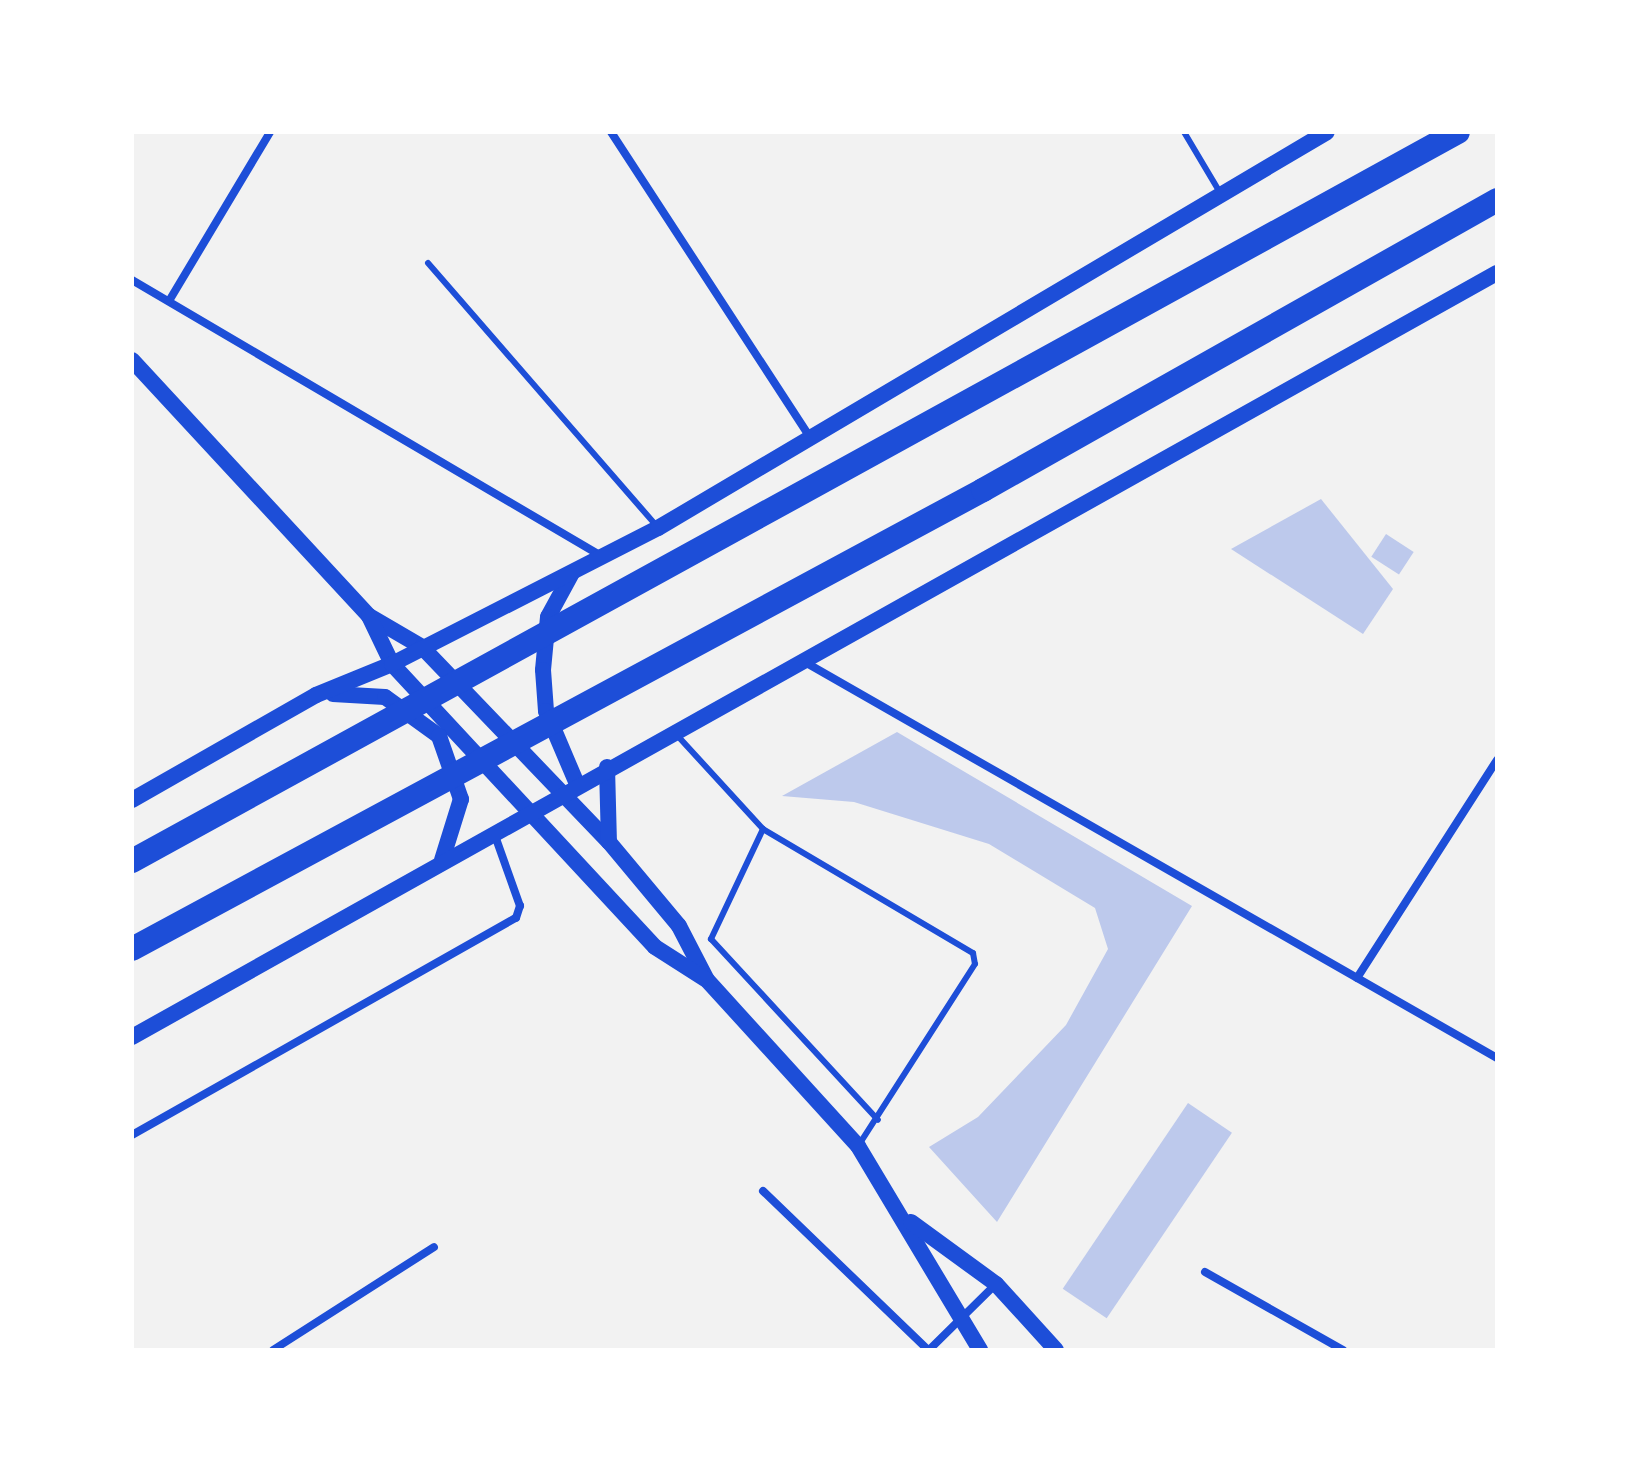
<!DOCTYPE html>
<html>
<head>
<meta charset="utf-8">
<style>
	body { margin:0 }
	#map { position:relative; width:1629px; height:1482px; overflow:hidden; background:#f2f2f2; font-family:"Source Sans 3",sans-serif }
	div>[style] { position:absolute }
	.building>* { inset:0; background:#bdc9ec; transform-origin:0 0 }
	.service>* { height:6px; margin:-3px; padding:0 3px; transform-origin:3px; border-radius:3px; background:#1d4ed8 }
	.minor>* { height:8px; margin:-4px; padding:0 4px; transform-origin:4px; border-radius:4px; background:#1d4ed8 }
	.secondary>* { height:16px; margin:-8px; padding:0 8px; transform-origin:8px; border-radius:8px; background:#1d4ed8 }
	.motorway>* { height:24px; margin:-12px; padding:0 12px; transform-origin:12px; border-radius:12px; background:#1d4ed8 }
	span { translate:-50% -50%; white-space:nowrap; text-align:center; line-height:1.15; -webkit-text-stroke:7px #fff; paint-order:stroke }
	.frame { position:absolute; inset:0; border:134px solid #fff; pointer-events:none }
</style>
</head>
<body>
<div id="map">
	<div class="building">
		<div style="clip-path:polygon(1321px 499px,1393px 589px,1363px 634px,1231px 549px)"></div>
		<div style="left:1386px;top:534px;width:33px;height:27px;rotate:33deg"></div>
		<div style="clip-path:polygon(897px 732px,1192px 906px,997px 1222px,929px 1147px,978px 1117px,1066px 1025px,1108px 949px,1095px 908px,989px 844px,854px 802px,782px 796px)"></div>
		<div style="left:1188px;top:1103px;width:53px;height:224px;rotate:34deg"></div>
	</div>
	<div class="service">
		<div style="left:1184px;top:132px;width:69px;rotate:59.3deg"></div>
		<div style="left:428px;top:263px;width:351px;rotate:49deg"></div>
		<div style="left:675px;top:733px;width:130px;rotate:47.5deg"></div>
		<div style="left:763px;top:829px;width:244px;rotate:30.6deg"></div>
		<div style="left:973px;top:953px;width:11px;rotate:80deg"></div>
		<div style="left:975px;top:964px;width:215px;rotate:122.7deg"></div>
		<div style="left:763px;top:829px;width:122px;rotate:115.3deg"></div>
		<div style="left:711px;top:939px;width:246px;rotate:47.3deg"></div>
	</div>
	<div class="minor">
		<div style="left:611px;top:132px;width:359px;rotate:56.9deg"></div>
		<div style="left:132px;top:280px;width:546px;rotate:30.46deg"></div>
		<div style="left:169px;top:301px;width:197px;rotate:-59.1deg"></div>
		<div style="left:803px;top:661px;width:800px;rotate:29.77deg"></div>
		<div style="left:1357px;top:978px;width:259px;rotate:-57.3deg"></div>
		<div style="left:132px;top:1135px;width:441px;rotate:-29.5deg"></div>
		<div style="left:516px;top:918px;width:13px;rotate:-72deg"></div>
		<div style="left:520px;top:906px;width:77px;rotate:-109.6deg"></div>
		<div style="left:763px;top:1191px;width:229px;rotate:43.9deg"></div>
		<div style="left:1205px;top:1272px;width:159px;rotate:29.5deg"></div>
		<div style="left:273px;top:1350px;width:191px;rotate:-32.6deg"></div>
		<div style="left:929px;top:1350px;width:94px;rotate:-44.6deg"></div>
	</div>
	<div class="secondary">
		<div style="left:132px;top:360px;width:349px;rotate:47.2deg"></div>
		<div style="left:369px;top:616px;width:61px;rotate:30.3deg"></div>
		<div style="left:422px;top:647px;width:270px;rotate:46.2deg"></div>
		<div style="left:609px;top:842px;width:109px;rotate:50.2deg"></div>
		<div style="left:679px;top:926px;width:61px;rotate:62.6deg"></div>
		<div style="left:707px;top:980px;width:224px;rotate:47.7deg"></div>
		<div style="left:858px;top:1146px;width:238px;rotate:59.1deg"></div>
		<div style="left:572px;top:573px;width:50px;rotate:118.6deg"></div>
		<div style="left:548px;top:617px;width:53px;rotate:95.4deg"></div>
		<div style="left:543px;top:670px;width:41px;rotate:85.8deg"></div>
		<div style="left:546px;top:711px;width:79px;rotate:67deg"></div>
		<div style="left:369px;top:616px;width:53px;rotate:64.4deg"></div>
		<div style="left:392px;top:664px;width:386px;rotate:47.1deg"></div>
		<div style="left:655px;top:947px;width:59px;rotate:32.6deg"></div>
		<div style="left:333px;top:694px;width:52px;rotate:3.3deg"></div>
		<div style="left:385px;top:697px;width:67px;rotate:35.8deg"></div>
		<div style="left:439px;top:736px;width:67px;rotate:70.8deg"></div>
		<div style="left:461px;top:799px;width:64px;rotate:107.3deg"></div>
		<div style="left:607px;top:767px;width:75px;rotate:88.5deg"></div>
		<div style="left:132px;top:800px;width:212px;rotate:-29.7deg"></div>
		<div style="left:316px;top:695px;width:82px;rotate:-22.2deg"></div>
		<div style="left:392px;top:664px;width:299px;rotate:-27.1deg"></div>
		<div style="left:658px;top:528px;width:777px;rotate:-30.62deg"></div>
		<div style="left:132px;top:1037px;width:1564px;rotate:-29.24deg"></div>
		<div style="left:911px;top:1222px;width:105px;rotate:36.1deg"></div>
		<div style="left:996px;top:1284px;width:89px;rotate:47.7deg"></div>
	</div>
	<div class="motorway">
		<div style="left:132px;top:861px;width:1513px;rotate:-28.8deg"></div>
		<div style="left:132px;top:949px;width:967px;rotate:-28.34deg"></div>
		<div style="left:983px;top:490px;width:590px;rotate:-29.43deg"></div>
	</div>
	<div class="frame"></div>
</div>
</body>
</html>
